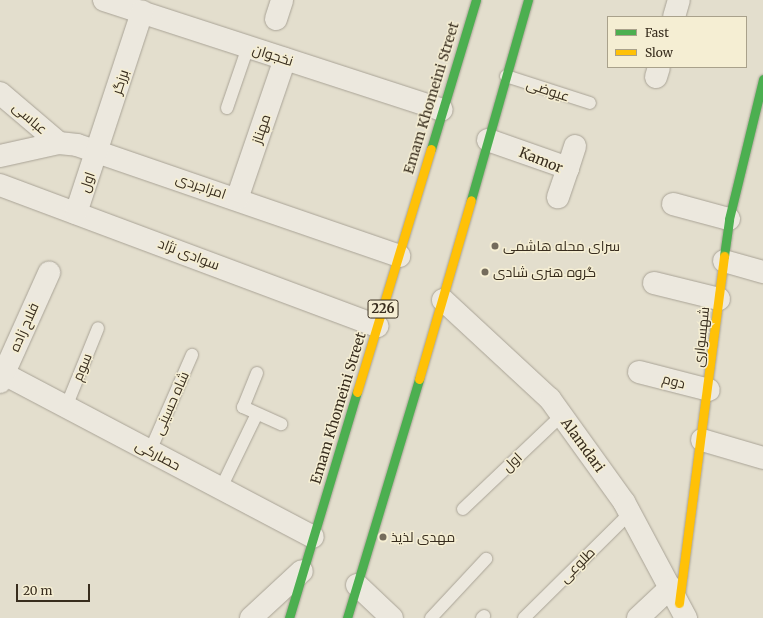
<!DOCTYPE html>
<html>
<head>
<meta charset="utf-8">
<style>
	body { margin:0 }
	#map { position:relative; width:763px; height:618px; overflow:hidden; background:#e3decd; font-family:Merriweather,Cairo,serif }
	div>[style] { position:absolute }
	.roads { filter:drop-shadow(0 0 1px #a9a396) drop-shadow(0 0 1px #a9a396) }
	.lane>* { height:12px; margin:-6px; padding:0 6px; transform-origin:6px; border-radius:6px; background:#ece8de }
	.street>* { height:22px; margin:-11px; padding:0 11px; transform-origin:11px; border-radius:11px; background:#ece8de }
	.fast>* { height:9px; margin:-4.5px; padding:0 4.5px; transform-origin:4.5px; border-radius:4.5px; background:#4caf50 }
	.slow>* { height:9px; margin:-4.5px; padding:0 4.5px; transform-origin:4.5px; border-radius:4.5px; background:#ffc107 }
	.dots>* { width:11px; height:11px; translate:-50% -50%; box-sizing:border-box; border:2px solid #f5eed3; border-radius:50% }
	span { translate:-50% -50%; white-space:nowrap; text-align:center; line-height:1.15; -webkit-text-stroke:3px #f5eed3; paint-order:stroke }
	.shield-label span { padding:1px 3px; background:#f5eed3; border:1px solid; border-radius:3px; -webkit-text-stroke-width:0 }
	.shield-label { font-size:13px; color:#382d1e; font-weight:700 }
	.street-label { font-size:14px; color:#382d1e }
	.poi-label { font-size:14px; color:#382d1e }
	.left { translate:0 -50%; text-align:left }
	.legend { position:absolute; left:607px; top:16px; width:140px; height:52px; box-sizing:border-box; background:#f5eed3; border:1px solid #a9a18b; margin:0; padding:5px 7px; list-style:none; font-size:12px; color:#382d1e }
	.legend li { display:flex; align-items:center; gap:8px; height:20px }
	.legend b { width:20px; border:1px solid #a9a18b }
	.scale { position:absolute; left:16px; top:584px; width:74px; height:18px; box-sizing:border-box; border:2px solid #382d1e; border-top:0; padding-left:5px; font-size:12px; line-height:14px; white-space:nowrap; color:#382d1e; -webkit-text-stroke:3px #f5eed3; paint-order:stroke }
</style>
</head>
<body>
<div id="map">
	<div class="roads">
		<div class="lane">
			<div style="left:506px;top:76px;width:88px;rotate:17.8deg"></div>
			<div style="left:227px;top:108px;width:65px;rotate:-71deg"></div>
			<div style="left:257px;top:373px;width:37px;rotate:112deg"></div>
			<div style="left:243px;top:407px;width:42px;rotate:24.1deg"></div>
			<div style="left:66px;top:407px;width:85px;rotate:-67.9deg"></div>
			<div style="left:150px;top:451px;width:105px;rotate:-66.4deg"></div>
			<div style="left:221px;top:488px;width:82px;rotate:-64.1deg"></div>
			<div style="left:463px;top:509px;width:137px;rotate:-43.5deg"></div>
			<div style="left:431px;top:618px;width:81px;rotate:-47deg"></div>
			<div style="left:482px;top:618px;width:3px;rotate:-45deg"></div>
			<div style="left:524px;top:618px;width:149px;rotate:-44.7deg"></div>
		</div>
		<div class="street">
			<div style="left:104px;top:0;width:355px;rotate:18deg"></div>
			<div style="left:674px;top:17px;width:18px;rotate:-74deg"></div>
			<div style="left:276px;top:19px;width:20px;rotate:-72deg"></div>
			<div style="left:656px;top:77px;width:10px;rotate:-73deg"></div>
			<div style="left:0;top:93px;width:77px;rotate:40.3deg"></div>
			<div style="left:488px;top:140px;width:85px;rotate:19.3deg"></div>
			<div style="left:568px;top:168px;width:31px;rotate:109deg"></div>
			<div style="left:0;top:156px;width:60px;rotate:-12.4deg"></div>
			<div style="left:59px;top:143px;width:18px;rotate:6deg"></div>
			<div style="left:77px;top:145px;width:341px;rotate:19deg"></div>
			<div style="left:568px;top:168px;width:23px;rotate:-72deg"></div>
			<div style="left:0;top:185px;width:403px;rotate:20.5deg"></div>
			<div style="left:237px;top:199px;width:148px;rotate:-71.1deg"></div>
			<div style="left:673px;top:204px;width:58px;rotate:15deg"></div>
			<div style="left:76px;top:213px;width:212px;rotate:-71.8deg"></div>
			<div style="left:724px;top:261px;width:41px;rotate:15.8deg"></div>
			<div style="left:654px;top:283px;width:67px;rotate:13.8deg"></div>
			<div style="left:443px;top:300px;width:146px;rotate:42.8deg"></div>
			<div style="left:550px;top:399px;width:127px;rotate:54.3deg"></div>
			<div style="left:624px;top:502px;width:132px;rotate:61.9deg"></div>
			<div style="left:639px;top:372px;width:72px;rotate:14.4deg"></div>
			<div style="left:4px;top:374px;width:349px;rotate:27.8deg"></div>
			<div style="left:0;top:382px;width:120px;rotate:-65.8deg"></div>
			<div style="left:702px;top:440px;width:64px;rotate:16.4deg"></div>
			<div style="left:357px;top:585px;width:48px;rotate:43.3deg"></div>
			<div style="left:251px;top:618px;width:69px;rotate:-42.7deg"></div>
			<div style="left:638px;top:618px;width:45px;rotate:-43.2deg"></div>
		</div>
		<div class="fast">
			<div style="left:431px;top:149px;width:156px;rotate:-73.2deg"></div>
			<div style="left:471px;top:200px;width:208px;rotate:-74.1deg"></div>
			<div style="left:724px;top:256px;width:37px;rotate:-82deg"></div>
			<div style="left:729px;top:219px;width:144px;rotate:-76.3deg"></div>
			<div style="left:289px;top:618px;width:236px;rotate:-73.3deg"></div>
			<div style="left:347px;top:618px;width:250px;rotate:-73.2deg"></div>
		</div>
		<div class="slow">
			<div style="left:419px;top:379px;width:186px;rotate:-73.8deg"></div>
			<div style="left:357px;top:392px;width:254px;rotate:-73.1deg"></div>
			<div style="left:679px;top:603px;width:350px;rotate:-82.6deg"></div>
		</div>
	</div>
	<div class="dots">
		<div style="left:495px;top:246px;background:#746b5b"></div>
		<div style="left:485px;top:272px;background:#746b5b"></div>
		<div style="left:383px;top:537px;background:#746b5b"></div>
	</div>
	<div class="shield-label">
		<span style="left:383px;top:309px">226</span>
	</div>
	<div class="street-label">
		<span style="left:273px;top:55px;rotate:18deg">نخجوان</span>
		<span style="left:120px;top:82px;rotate:-72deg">برزگر</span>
		<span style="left:548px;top:90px;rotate:18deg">عیوضی</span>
		<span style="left:431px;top:98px;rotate:-73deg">Emam Khomeini Street</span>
		<span style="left:30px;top:118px;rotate:41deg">عباسی</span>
		<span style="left:261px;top:129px;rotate:-71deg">مهناز</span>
		<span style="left:541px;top:160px;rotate:22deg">Kamor</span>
		<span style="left:87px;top:182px;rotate:-71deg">اول</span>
		<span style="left:201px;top:186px;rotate:19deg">امزاجردی</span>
		<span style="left:189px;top:254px;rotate:21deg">سوادی نژاد</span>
		<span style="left:24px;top:327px;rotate:-66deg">فلاح زاده</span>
		<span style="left:701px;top:337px;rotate:-84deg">شهسواری</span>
		<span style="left:82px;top:367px;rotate:-67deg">سوم</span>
		<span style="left:674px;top:381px;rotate:15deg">دوم</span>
		<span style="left:171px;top:403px;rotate:-66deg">شاه حسینی</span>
		<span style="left:338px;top:408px;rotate:-73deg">Emam Khomeini Street</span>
		<span style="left:583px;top:445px;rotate:54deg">Alamdari</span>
		<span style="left:158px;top:455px;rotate:28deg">حصارکی</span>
		<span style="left:512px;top:462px;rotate:-43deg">اول</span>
		<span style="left:577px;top:565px;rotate:-45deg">طلوعی</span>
	</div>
	<div class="poi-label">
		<span class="left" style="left:503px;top:246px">سرای محله هاشمی</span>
		<span class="left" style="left:493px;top:272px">گروه هنری شادی</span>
		<span class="left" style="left:391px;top:537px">مهدی لذیذ</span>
	</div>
	<ul class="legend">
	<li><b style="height:5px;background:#4caf50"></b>Fast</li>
	<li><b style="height:5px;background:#ffc107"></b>Slow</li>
	</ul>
	<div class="scale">20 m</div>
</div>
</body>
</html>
